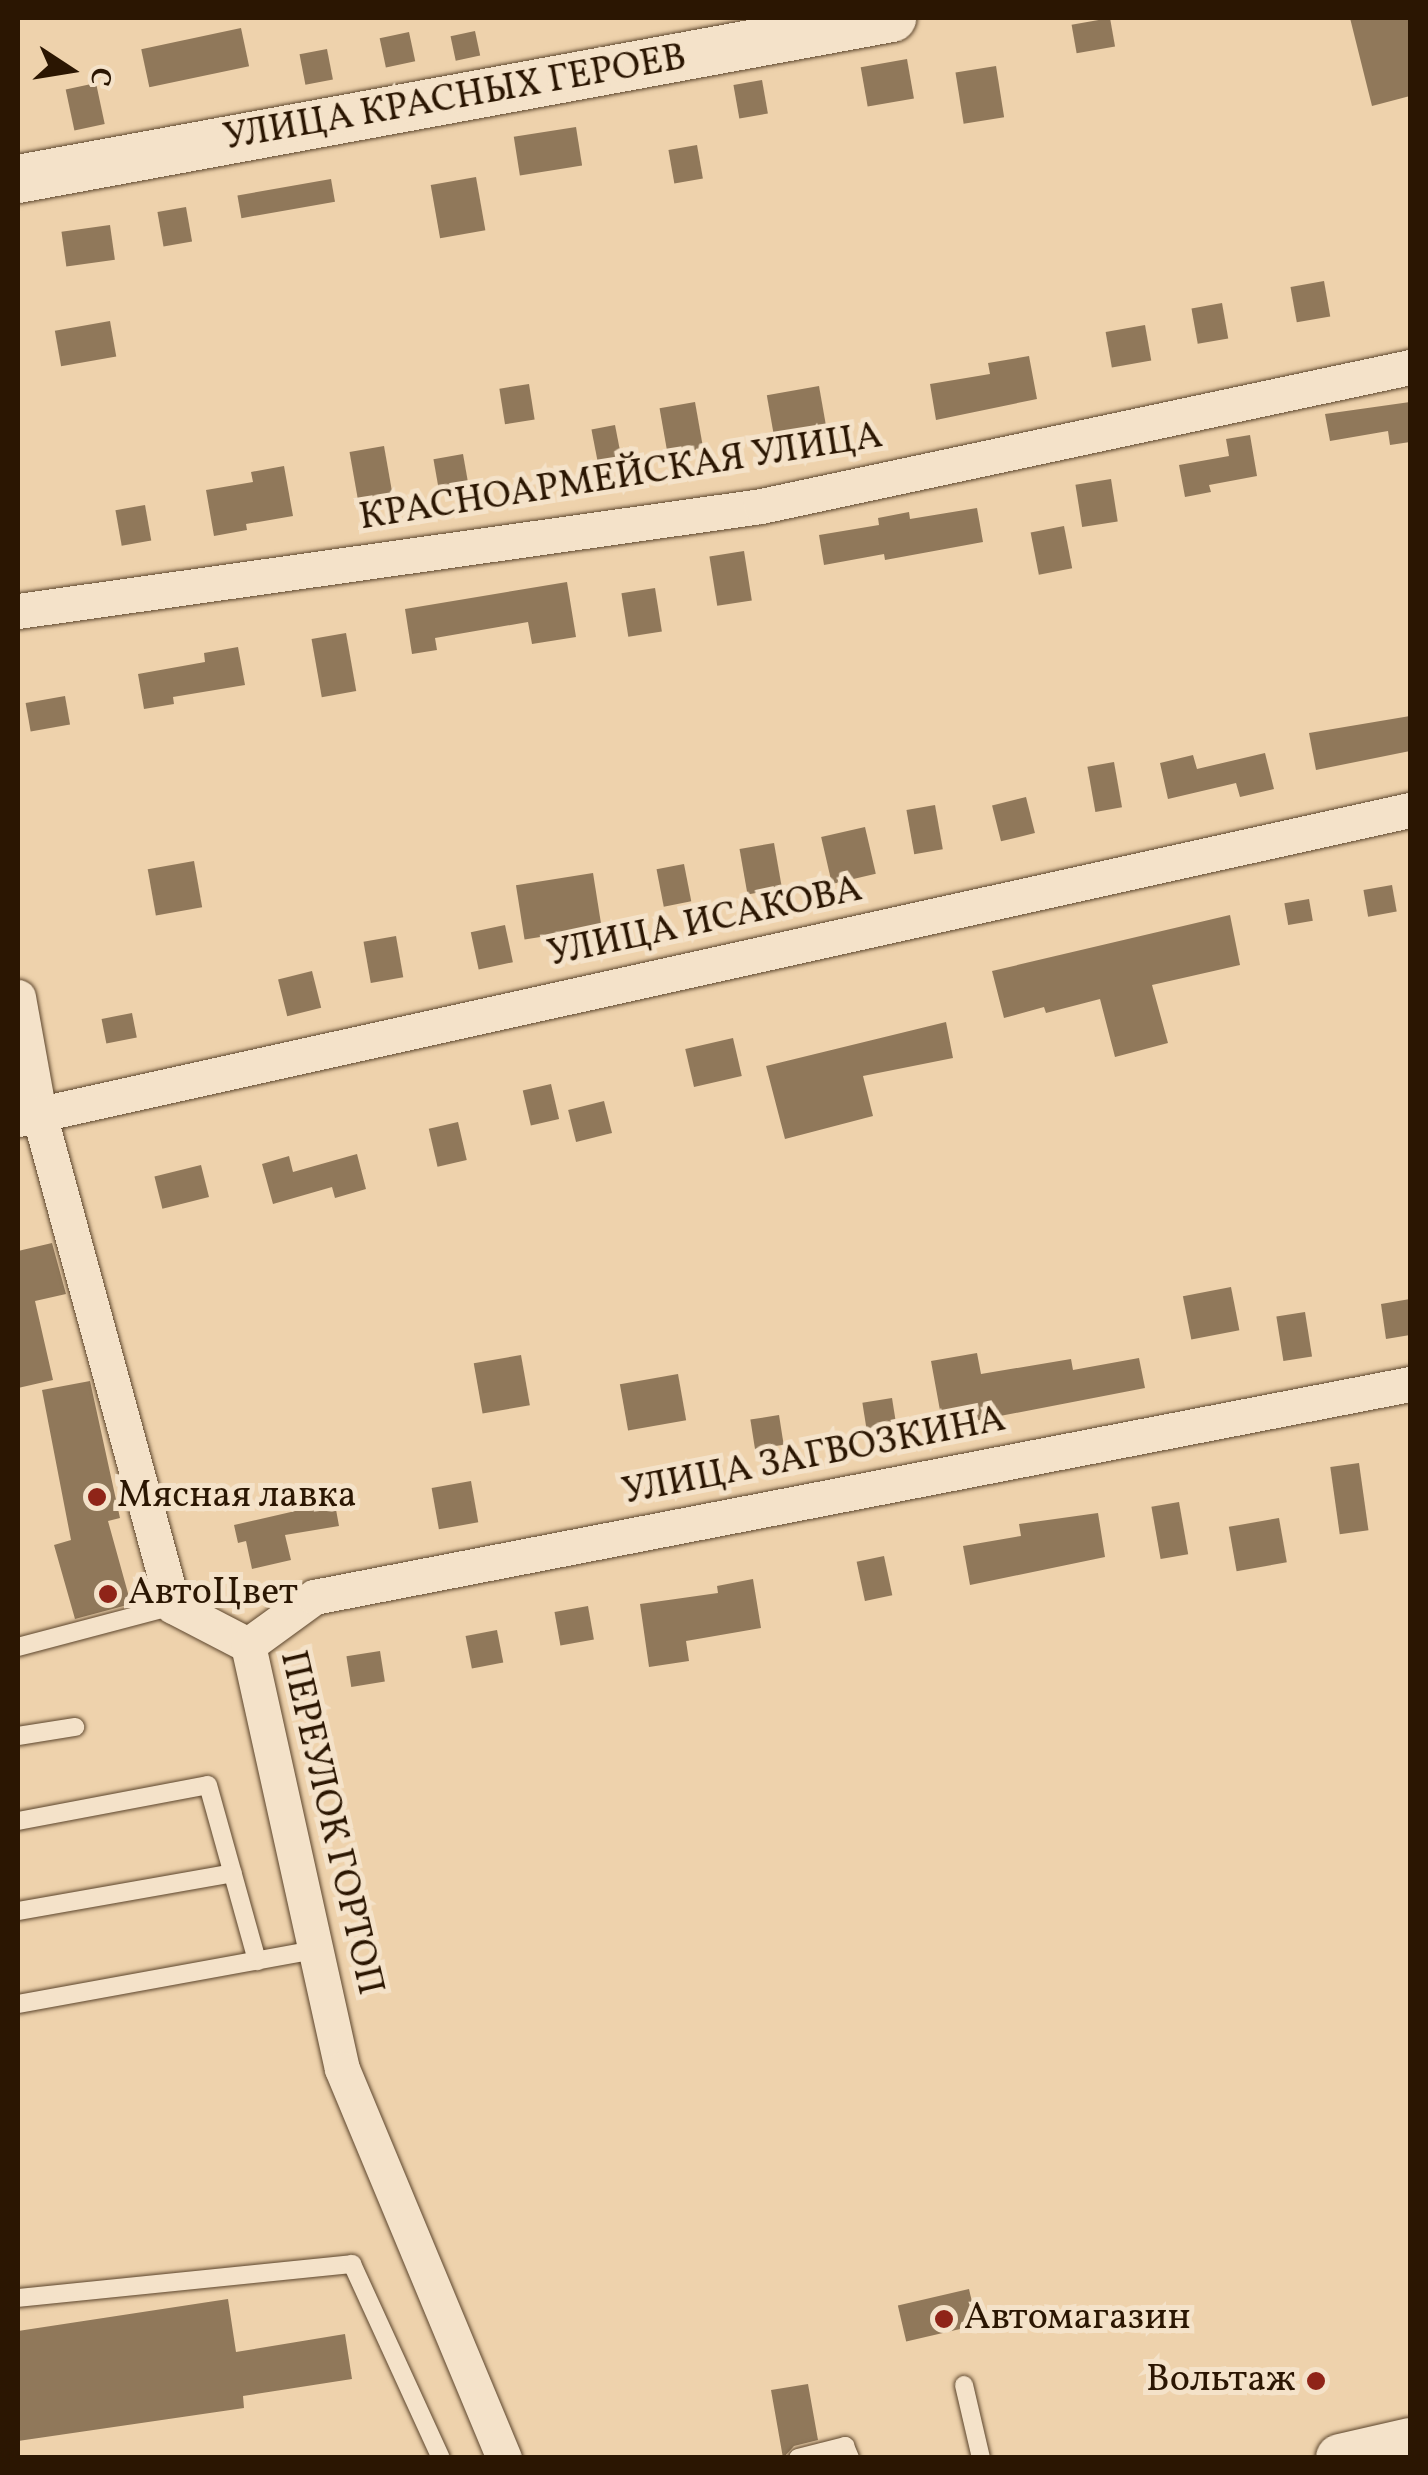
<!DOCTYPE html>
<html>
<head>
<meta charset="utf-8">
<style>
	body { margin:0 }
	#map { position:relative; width:1428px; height:2475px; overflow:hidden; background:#eed2ac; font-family:Vollkorn,serif }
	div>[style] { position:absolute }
	.building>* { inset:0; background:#90785a; transform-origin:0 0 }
	.roads { filter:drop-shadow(0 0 2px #5c452c) drop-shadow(0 0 2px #5c452c) }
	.service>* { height:18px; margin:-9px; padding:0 9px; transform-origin:9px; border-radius:9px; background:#f4e2c9 }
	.minor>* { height:35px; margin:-17.5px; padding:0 17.5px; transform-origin:17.5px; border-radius:17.5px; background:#f4e2c9 }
	.secondary>* { height:48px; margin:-24px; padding:0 24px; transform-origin:24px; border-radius:24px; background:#f4e2c9 }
	.dots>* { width:28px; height:28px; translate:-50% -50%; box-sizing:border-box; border:5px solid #f4e2c9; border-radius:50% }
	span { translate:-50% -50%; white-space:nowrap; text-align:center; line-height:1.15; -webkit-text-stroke:10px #f4e2c9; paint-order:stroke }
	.street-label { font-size:38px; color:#2b1602 }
	.poi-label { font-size:38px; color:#2b1602 }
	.left { translate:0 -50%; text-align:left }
	.right { translate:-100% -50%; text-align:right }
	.frame { position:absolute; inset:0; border:20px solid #2b1602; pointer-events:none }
	.north { position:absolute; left:20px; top:20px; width:100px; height:100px; -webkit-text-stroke:8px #f4e2c9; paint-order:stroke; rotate:102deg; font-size:28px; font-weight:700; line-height:40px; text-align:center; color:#2b1602 }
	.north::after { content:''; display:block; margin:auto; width:35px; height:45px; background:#2b1602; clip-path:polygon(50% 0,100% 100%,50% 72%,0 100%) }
</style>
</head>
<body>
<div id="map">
	<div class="building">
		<div style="left:1110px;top:18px;width:29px;height:39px;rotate:80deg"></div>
		<div style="clip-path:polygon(1350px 18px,1410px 18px,1410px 96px,1372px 106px)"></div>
		<div style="left:241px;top:28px;width:39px;height:102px;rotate:78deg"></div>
		<div style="left:475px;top:31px;width:25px;height:25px;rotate:78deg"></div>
		<div style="left:409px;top:32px;width:30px;height:30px;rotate:78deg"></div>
		<div style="left:327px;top:49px;width:31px;height:28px;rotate:79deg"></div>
		<div style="left:907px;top:59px;width:40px;height:47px;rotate:80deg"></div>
		<div style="left:996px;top:66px;width:52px;height:41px;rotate:81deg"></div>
		<div style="left:762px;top:80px;width:34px;height:29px;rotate:80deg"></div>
		<div style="left:96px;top:83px;width:42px;height:31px;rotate:78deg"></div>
		<div style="left:576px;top:127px;width:39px;height:63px;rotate:81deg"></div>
		<div style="left:697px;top:145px;width:34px;height:29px;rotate:80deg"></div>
		<div style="left:476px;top:177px;width:54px;height:46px;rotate:80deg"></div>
		<div style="left:331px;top:179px;width:23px;height:95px;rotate:80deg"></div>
		<div style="left:186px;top:207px;width:35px;height:29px;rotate:80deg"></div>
		<div style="left:110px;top:225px;width:35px;height:49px;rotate:82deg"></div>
		<div style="left:1324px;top:281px;width:36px;height:34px;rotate:80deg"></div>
		<div style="left:1222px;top:303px;width:36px;height:31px;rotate:80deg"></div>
		<div style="left:110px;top:321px;width:36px;height:56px;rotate:80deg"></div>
		<div style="left:1145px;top:325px;width:36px;height:40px;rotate:80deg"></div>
		<div style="clip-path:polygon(1029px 356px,1037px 399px,936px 420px,930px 384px,990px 374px,988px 363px)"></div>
		<div style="left:529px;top:384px;width:36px;height:30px;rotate:81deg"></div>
		<div style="left:819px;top:386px;width:51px;height:53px;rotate:80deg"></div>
		<div style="left:695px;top:402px;width:47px;height:36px;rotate:80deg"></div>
		<div style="clip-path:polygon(1410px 402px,1410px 442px,1390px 445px,1388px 431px,1330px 441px,1325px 414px)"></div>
		<div style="left:615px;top:425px;width:38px;height:24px;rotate:79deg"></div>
		<div style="clip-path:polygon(1250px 435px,1257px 476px,1209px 485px,1211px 492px,1185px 497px,1179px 465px,1229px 456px,1226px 439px)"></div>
		<div style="left:384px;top:446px;width:56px;height:35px;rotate:80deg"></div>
		<div style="left:463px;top:454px;width:36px;height:30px;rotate:80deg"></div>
		<div style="clip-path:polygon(284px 466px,293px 516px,246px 524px,247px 530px,214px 536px,206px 490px,253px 482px,251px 472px)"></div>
		<div style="left:1111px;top:479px;width:43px;height:36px;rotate:81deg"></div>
		<div style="left:145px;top:505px;width:36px;height:30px;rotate:80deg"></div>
		<div style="clip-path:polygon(977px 508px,983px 542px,885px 560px,884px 554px,824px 565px,819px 535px,879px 525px,878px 518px,909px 512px,910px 519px)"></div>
		<div style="left:1064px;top:526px;width:43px;height:34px;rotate:79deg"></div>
		<div style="left:744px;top:551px;width:50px;height:35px;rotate:81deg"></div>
		<div style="clip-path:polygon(567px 582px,576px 637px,532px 644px,528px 622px,435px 638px,437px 650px,412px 654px,405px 609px)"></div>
		<div style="left:655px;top:588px;width:44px;height:34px;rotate:81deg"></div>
		<div style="left:346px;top:633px;width:59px;height:35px;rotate:80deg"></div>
		<div style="clip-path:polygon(238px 647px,245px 685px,173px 697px,174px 704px,144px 709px,138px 674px,205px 662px,204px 653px)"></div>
		<div style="left:65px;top:696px;width:29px;height:40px;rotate:80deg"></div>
		<div style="clip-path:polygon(1410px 716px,1410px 751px,1316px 770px,1309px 733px)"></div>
		<div style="clip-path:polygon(1265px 753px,1274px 789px,1240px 797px,1236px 783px,1168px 799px,1160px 763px,1193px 755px,1197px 769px)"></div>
		<div style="left:1114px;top:762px;width:46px;height:27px;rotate:80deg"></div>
		<div style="left:1026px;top:797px;width:37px;height:35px;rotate:76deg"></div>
		<div style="left:935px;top:805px;width:45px;height:29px;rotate:80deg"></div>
		<div style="left:865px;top:827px;width:48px;height:45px;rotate:77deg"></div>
		<div style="left:774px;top:843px;width:46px;height:35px;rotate:80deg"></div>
		<div style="left:194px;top:861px;width:47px;height:47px;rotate:80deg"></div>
		<div style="left:684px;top:864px;width:38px;height:28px;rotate:79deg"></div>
		<div style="left:593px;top:873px;width:55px;height:78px;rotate:81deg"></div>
		<div style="left:1392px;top:885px;width:27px;height:29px;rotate:80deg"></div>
		<div style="left:1309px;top:899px;width:22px;height:25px;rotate:80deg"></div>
		<div style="clip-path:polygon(1230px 915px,1240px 965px,1152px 985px,1168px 1043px,1115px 1057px,1100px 999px,1046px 1013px,1044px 1007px,1004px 1018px,992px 971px)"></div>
		<div style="left:505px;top:925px;width:38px;height:35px;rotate:78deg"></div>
		<div style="left:396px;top:936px;width:42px;height:33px;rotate:80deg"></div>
		<div style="left:312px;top:971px;width:38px;height:35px;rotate:76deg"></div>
		<div style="left:132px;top:1013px;width:25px;height:31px;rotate:79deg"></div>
		<div style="clip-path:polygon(946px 1022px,953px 1058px,863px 1076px,873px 1116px,785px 1139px,766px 1066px)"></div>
		<div style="left:733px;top:1038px;width:39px;height:49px;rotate:77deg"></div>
		<div style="left:551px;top:1084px;width:36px;height:29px;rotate:77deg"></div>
		<div style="left:604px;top:1101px;width:33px;height:37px;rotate:76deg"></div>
		<div style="left:458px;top:1122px;width:39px;height:30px;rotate:77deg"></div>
		<div style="clip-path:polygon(357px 1154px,366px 1189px,335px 1198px,332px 1187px,273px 1204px,262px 1164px,289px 1156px,293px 1172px)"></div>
		<div style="left:201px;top:1165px;width:33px;height:48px;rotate:76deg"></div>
		<div style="clip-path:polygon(52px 1243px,66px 1294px,35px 1301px,53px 1380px,18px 1388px,18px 1251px)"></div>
		<div style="left:1231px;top:1287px;width:44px;height:49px;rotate:79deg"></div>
		<div style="clip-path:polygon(1410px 1299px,1410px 1335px,1386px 1339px,1381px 1304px)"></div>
		<div style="left:1305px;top:1312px;width:45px;height:29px;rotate:81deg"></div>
		<div style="clip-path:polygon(977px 1353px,981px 1374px,1071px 1359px,1073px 1370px,1139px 1358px,1145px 1388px,943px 1427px,931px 1361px)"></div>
		<div style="left:521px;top:1355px;width:51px;height:48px;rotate:80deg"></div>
		<div style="left:678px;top:1374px;width:47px;height:59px;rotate:80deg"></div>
		<div style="clip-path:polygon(90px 1381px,120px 1518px,108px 1521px,131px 1604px,75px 1619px,54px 1545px,71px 1540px,42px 1390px)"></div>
		<div style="left:892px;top:1398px;width:31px;height:30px;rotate:81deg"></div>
		<div style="left:779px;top:1415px;width:30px;height:29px;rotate:81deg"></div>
		<div style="left:1359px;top:1463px;width:68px;height:29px;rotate:82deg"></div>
		<div style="left:471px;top:1481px;width:42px;height:40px;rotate:80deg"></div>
		<div style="clip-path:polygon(333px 1493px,339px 1526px,285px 1535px,291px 1560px,252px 1569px,246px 1541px,238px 1543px,234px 1525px,304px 1509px,302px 1498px)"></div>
		<div style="left:1179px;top:1502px;width:53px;height:28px;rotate:80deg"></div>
		<div style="clip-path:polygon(1098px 1513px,1105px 1557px,970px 1585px,963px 1546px,1021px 1536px,1019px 1524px)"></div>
		<div style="left:1279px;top:1518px;width:45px;height:51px;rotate:80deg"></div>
		<div style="left:884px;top:1556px;width:40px;height:28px;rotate:78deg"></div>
		<div style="clip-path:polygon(753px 1579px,761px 1628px,686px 1641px,689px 1661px,649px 1667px,640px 1604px,718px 1593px,717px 1586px)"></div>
		<div style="left:588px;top:1606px;width:34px;height:34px;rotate:80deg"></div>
		<div style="left:497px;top:1630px;width:33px;height:32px;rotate:79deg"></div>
		<div style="left:380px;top:1651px;width:31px;height:34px;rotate:81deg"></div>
		<div style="left:969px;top:2289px;width:37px;height:73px;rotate:77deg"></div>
		<div style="clip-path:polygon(228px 2299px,236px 2352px,345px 2334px,352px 2379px,243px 2396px,244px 2408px,18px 2441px,18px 2331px)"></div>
		<div style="clip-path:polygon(808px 2384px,818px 2440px,794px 2446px,783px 2458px,771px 2390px)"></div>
	</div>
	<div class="roads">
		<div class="service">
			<div style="left:18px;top:1647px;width:160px;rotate:-14.8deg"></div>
			<div style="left:18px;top:1736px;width:58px;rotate:-9deg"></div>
			<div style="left:18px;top:1821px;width:193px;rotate:-10.7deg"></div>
			<div style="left:208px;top:1785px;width:183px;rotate:74.4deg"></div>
			<div style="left:18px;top:1911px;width:218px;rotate:-10deg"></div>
			<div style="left:18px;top:2004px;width:303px;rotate:-10.3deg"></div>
			<div style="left:18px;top:2298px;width:336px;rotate:-5.8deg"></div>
			<div style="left:352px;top:2264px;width:213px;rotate:65.4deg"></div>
			<div style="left:964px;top:2385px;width:75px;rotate:76.9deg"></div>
			<div style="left:798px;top:2458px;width:49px;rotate:-14.3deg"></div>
			<div style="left:845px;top:2446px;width:13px;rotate:67deg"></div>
		</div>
		<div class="minor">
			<div style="left:18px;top:611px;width:750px;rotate:-8.04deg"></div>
			<div style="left:761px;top:506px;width:664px;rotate:-12.09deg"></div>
			<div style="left:18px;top:997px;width:119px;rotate:79.8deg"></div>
			<div style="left:39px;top:1114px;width:510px;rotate:74.76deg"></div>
			<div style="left:173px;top:1606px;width:85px;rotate:27.5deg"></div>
			<div style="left:248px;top:1645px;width:434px;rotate:77.5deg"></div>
			<div style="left:342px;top:2069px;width:421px;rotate:67.4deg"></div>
			<div style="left:18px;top:1119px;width:1426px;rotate:-12.52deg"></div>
			<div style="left:248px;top:1645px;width:82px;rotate:-36deg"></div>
			<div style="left:314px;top:1597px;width:1117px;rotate:-11deg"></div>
		</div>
		<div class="secondary">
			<div style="left:18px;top:179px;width:889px;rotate:-10.44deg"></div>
			<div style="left:1340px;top:2458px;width:72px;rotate:-12.9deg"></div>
		</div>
	</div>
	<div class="dots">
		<div style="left:97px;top:1497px;background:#8f2418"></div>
		<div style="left:108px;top:1594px;background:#8f2418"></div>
		<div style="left:944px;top:2319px;background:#8f2418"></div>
		<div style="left:1316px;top:2381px;background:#8f2418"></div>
	</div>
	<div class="street-label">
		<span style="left:455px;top:99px;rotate:-10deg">УЛИЦА КРАСНЫХ ГЕРОЕВ</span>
		<span style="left:621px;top:478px;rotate:-9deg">КРАСНОАРМЕЙСКАЯ УЛИЦА</span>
		<span style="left:705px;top:923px;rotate:-12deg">УЛИЦА ИСАКОВА</span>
		<span style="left:814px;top:1457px;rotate:-11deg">УЛИЦА ЗАГВОЗКИНА</span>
		<span style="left:330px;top:1823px;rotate:77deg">ПЕРЕУЛОК ГОРТОП</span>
	</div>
	<div class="poi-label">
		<span class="left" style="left:117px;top:1497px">Мясная лавка</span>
		<span class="left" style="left:128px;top:1594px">АвтоЦвет</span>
		<span class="left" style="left:964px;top:2319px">Автомагазин</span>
		<span class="right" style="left:1296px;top:2381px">Вольтаж</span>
	</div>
	<div class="frame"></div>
	<div class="north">С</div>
</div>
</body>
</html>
